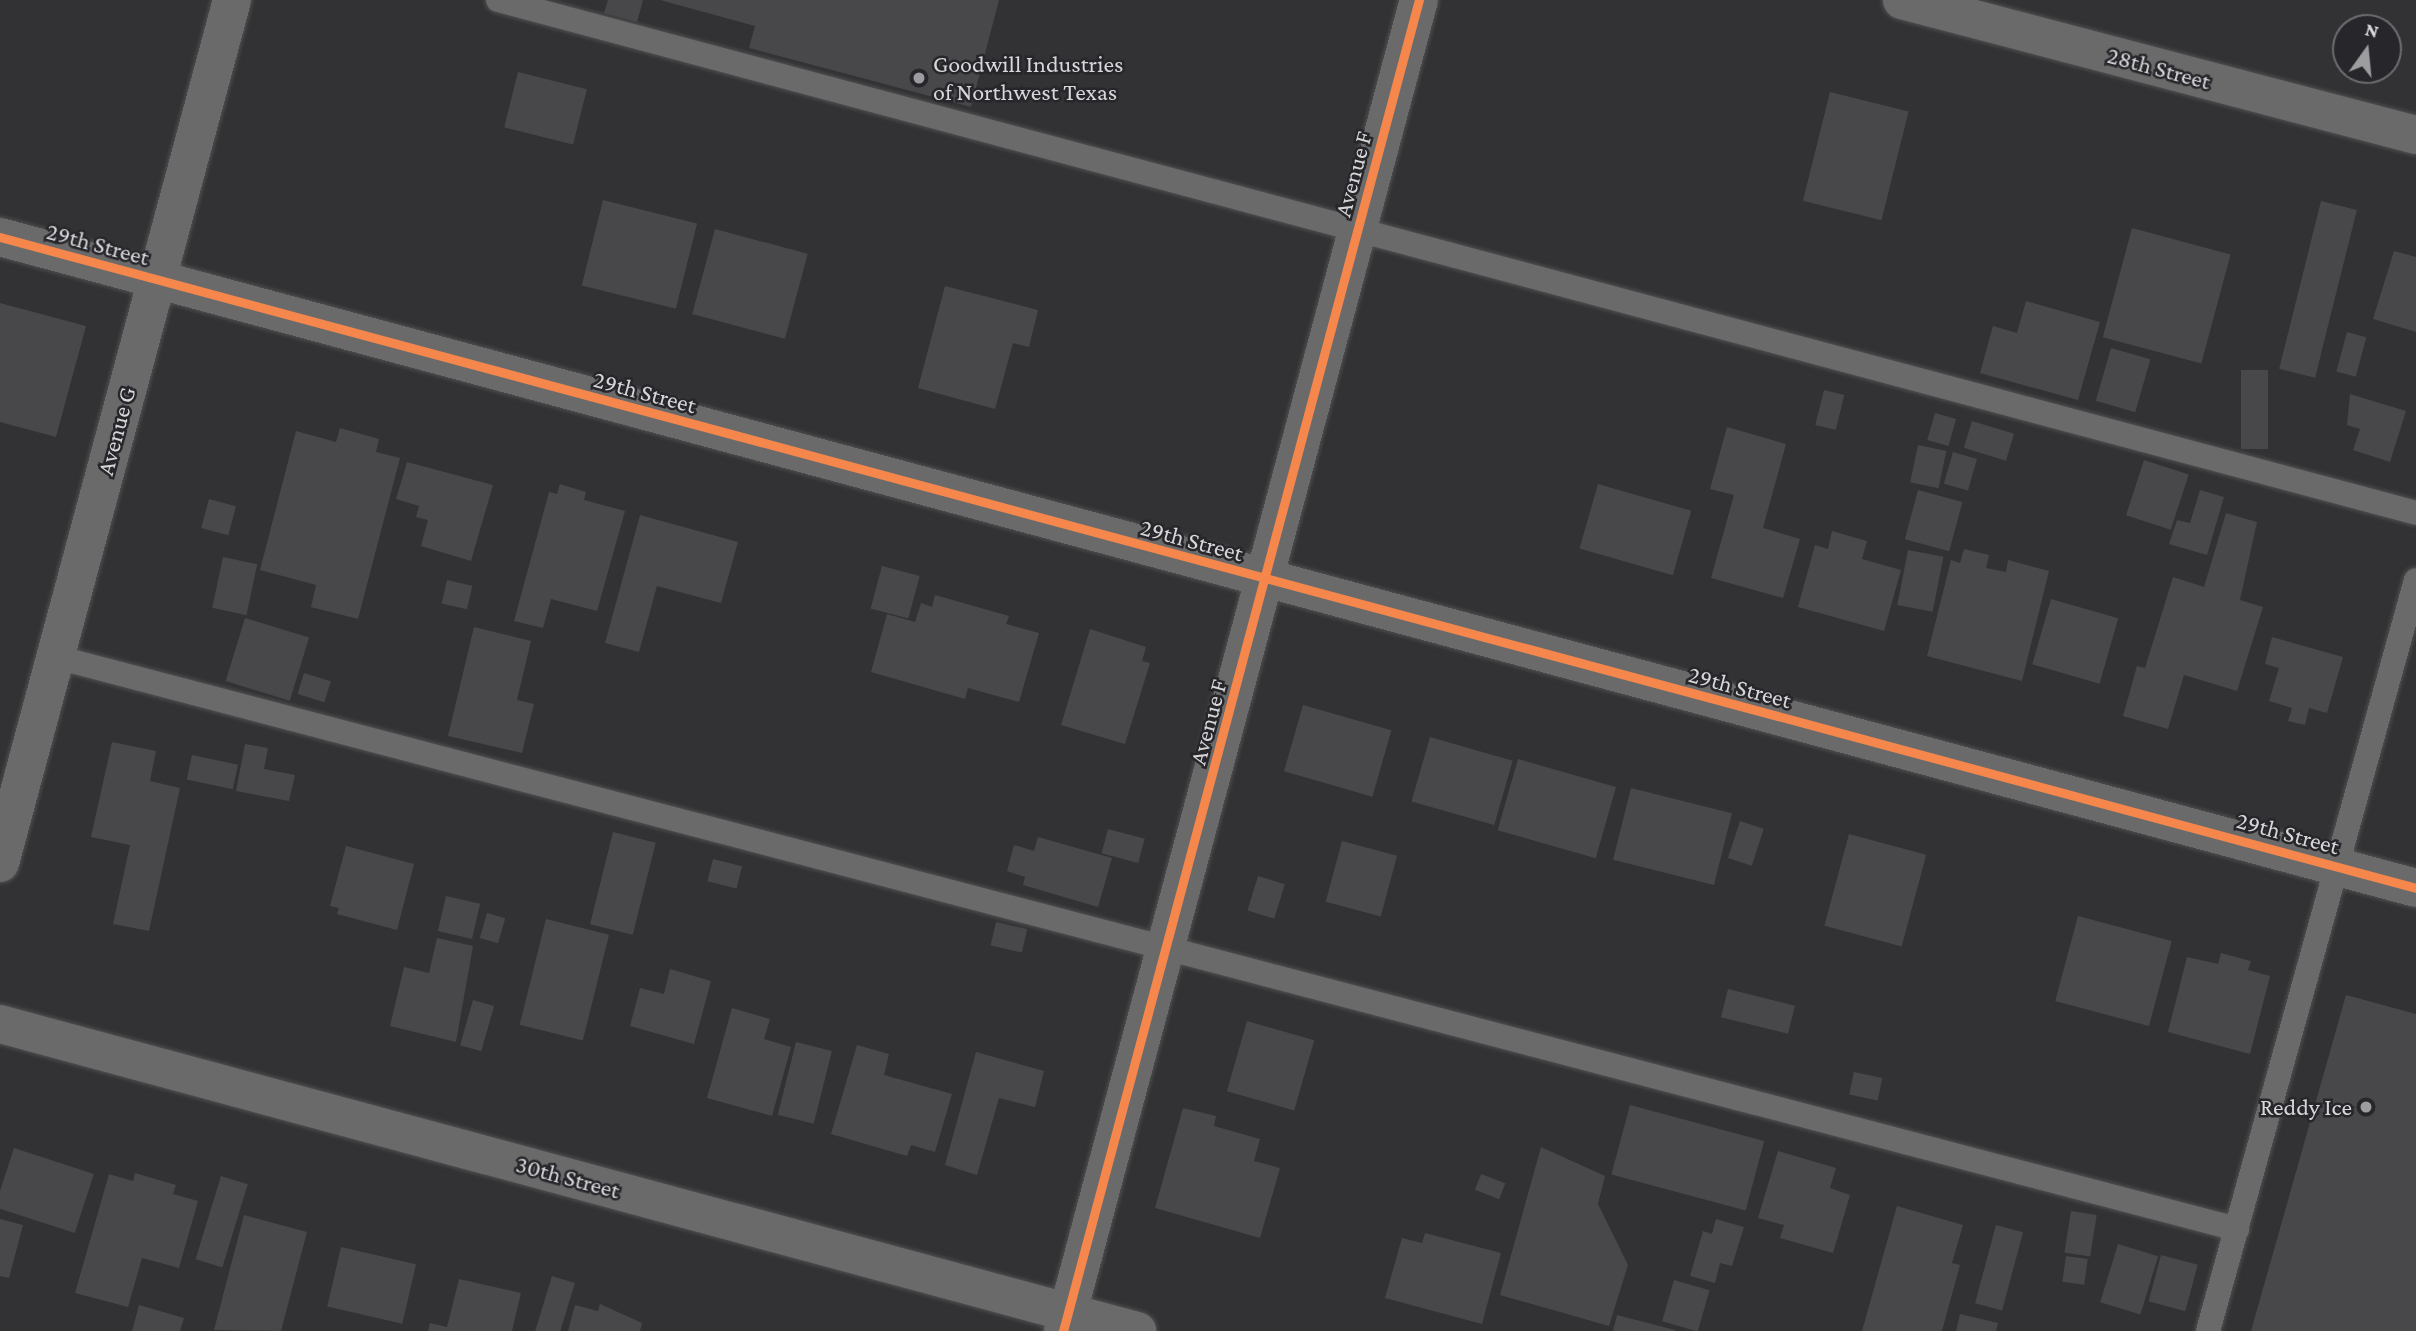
<!DOCTYPE html>
<html>
<head>
<meta charset="utf-8">
<style>
	body { margin:0 }
	#map { position:relative; width:2416px; height:1331px; overflow:hidden; background:#323234; font-family:"Crimson Pro",serif }
	div>[style] { position:absolute }
	.building>* { inset:0; background:#48484b; transform-origin:0 0 }
	.roads { filter:drop-shadow(0 0 2px #505052) drop-shadow(0 0 2px #505052) }
	.service>* { height:24px; margin:-12px; padding:0 12px; transform-origin:12px; border-radius:12px; background:#6a6a6b }
	.minor>* { height:38px; margin:-19px; padding:0 19px; transform-origin:19px; border-radius:19px; background:#6a6a6b }
	.cycleway>* { height:9px; margin:-4.5px; padding:0 4.5px; transform-origin:4.5px; border-radius:4.5px; background:#f5874c }
	.dots>* { width:19px; height:19px; translate:-50% -50%; box-sizing:border-box; border:4px solid #27272b; border-radius:50% }
	span { translate:-50% -50%; white-space:nowrap; text-align:center; line-height:1.15; -webkit-text-stroke:5px #27272b; paint-order:stroke }
	.poi-label { font-size:24px; color:#d7d7da }
	.left { translate:0 -50%; text-align:left }
	.right { translate:-100% -50%; text-align:right }
	.street-label { font-size:24px; color:#d7d7da }
	.north { position:absolute; left:2332px; top:14px; width:70px; height:70px; box-sizing:border-box; background:#27272b; border:2px solid #6d6d71; border-radius:50%; rotate:15deg; font-size:19px; font-weight:700; line-height:28px; text-align:center; color:#d7d7da }
	.north::after { content:''; display:block; margin:auto; width:24px; height:32px; background:#9d9da0; clip-path:polygon(50% 0,100% 100%,50% 72%,0 100%) }
</style>
</head>
<body>
<div id="map">
	<div class="building">
		<div style="clip-path:polygon(608px 0,643px 0,637px 22px,604px 13px)"></div>
		<div style="clip-path:polygon(660px 0,999px 0,971px 107px,749px 48px,755px 26px)"></div>
		<div style="left:518px;top:72px;width:71px;height:57px;rotate:14deg"></div>
		<div style="left:1830px;top:92px;width:81px;height:112px;rotate:14deg"></div>
		<div style="left:603px;top:200px;width:97px;height:88px;rotate:14deg"></div>
		<div style="left:2321px;top:201px;width:37px;height:173px;rotate:14deg"></div>
		<div style="left:2132px;top:228px;width:102px;height:113px;rotate:15deg"></div>
		<div style="left:715px;top:229px;width:96px;height:88px;rotate:15deg"></div>
		<div style="clip-path:polygon(2394px 251px,2416px 257px,2416px 332px,2373px 319px)"></div>
		<div style="clip-path:polygon(945px 286px,1038px 310px,1029px 347px,1013px 343px,995px 409px,918px 388px)"></div>
		<div style="clip-path:polygon(2026px 301px,2100px 322px,2078px 400px,1980px 373px,1993px 326px,2017px 333px)"></div>
		<div style="clip-path:polygon(0 303px,86px 326px,56px 437px,0 422px)"></div>
		<div style="left:2347px;top:332px;width:20px;height:41px;rotate:15deg"></div>
		<div style="left:2111px;top:348px;width:41px;height:55px;rotate:16deg"></div>
		<div style="left:2241px;top:370px;width:27px;height:79px"></div>
		<div style="left:1824px;top:390px;width:21px;height:36px;rotate:14deg"></div>
		<div style="clip-path:polygon(2350px 394px,2406px 411px,2390px 462px,2353px 450px,2360px 429px,2347px 425px)"></div>
		<div style="left:1935px;top:413px;width:22px;height:28px;rotate:16deg"></div>
		<div style="left:1972px;top:421px;width:44px;height:28px;rotate:17deg"></div>
		<div style="clip-path:polygon(1727px 427px,1786px 444px,1763px 528px,1800px 539px,1783px 598px,1711px 578px,1734px 495px,1710px 489px)"></div>
		<div style="clip-path:polygon(340px 428px,379px 439px,376px 452px,400px 458px,358px 619px,311px 607px,316px 585px,260px 570px,296px 431px,336px 442px)"></div>
		<div style="left:1918px;top:445px;width:29px;height:38px;rotate:12deg"></div>
		<div style="left:1953px;top:452px;width:25px;height:33px;rotate:16deg"></div>
		<div style="left:2144px;top:460px;width:47px;height:58px;rotate:18deg"></div>
		<div style="clip-path:polygon(407px 462px,493px 485px,471px 561px,421px 546px,428px 520px,416px 517px,419px 506px,396px 499px)"></div>
		<div style="clip-path:polygon(560px 484px,586px 492px,584px 500px,625px 511px,597px 611px,551px 599px,543px 628px,514px 621px,549px 492px,557px 494px)"></div>
		<div style="left:1598px;top:484px;width:97px;height:67px;rotate:16deg"></div>
		<div style="left:1918px;top:490px;width:46px;height:51px;rotate:15deg"></div>
		<div style="clip-path:polygon(2200px 490px,2224px 497px,2207px 555px,2169px 544px,2177px 520px,2190px 523px)"></div>
		<div style="left:209px;top:499px;width:28px;height:30px;rotate:15deg"></div>
		<div style="clip-path:polygon(2226px 513px,2257px 522px,2240px 600px,2263px 607px,2237px 691px,2184px 675px,2168px 729px,2123px 716px,2137px 666px,2145px 668px,2173px 577px,2204px 587px)"></div>
		<div style="clip-path:polygon(640px 515px,738px 542px,721px 603px,657px 586px,639px 652px,605px 643px)"></div>
		<div style="clip-path:polygon(1832px 531px,1867px 541px,1862px 559px,1901px 570px,1884px 631px,1798px 607px,1815px 545px,1828px 549px)"></div>
		<div style="clip-path:polygon(1964px 549px,1989px 555px,1986px 568px,2006px 572px,2008px 560px,2049px 571px,2022px 681px,1927px 656px,1951px 560px,1960px 563px)"></div>
		<div style="left:1908px;top:550px;width:36px;height:56px;rotate:11deg"></div>
		<div style="left:223px;top:557px;width:35px;height:52px;rotate:12deg"></div>
		<div style="left:882px;top:566px;width:39px;height:44px;rotate:15deg"></div>
		<div style="left:447px;top:580px;width:26px;height:24px;rotate:13deg"></div>
		<div style="clip-path:polygon(935px 595px,1009px 616px,1006px 624px,1039px 633px,1019px 702px,968px 688px,965px 699px,871px 672px,887px 614px,915px 622px,921px 603px,932px 607px)"></div>
		<div style="left:2051px;top:599px;width:70px;height:68px;rotate:16deg"></div>
		<div style="left:245px;top:618px;width:67px;height:66px;rotate:17deg"></div>
		<div style="clip-path:polygon(474px 627px,531px 641px,517px 700px,534px 704px,522px 753px,448px 736px)"></div>
		<div style="clip-path:polygon(1090px 629px,1146px 647px,1142px 661px,1150px 663px,1125px 744px,1061px 725px)"></div>
		<div style="clip-path:polygon(2272px 637px,2343px 657px,2327px 713px,2309px 708px,2305px 725px,2288px 721px,2292px 708px,2269px 701px,2279px 668px,2265px 664px)"></div>
		<div style="left:304px;top:673px;width:28px;height:22px;rotate:17deg"></div>
		<div style="left:1303px;top:705px;width:92px;height:69px;rotate:16deg"></div>
		<div style="left:1430px;top:737px;width:86px;height:67px;rotate:16deg"></div>
		<div style="clip-path:polygon(112px 742px,156px 751px,150px 781px,180px 788px,149px 931px,113px 924px,130px 845px,91px 837px)"></div>
		<div style="clip-path:polygon(245px 744px,268px 748px,264px 769px,295px 775px,289px 801px,236px 791px)"></div>
		<div style="left:192px;top:755px;width:47px;height:25px;rotate:12deg"></div>
		<div style="left:1518px;top:759px;width:102px;height:74px;rotate:16deg"></div>
		<div style="left:1631px;top:788px;width:104px;height:74px;rotate:14deg"></div>
		<div style="left:1740px;top:821px;width:25px;height:39px;rotate:18deg"></div>
		<div style="left:1108px;top:829px;width:38px;height:25px;rotate:15deg"></div>
		<div style="left:613px;top:832px;width:44px;height:95px;rotate:14deg"></div>
		<div style="left:1849px;top:834px;width:80px;height:95px;rotate:15deg"></div>
		<div style="clip-path:polygon(1038px 837px,1112px 858px,1098px 907px,1023px 885px,1025px 877px,1007px 871px,1014px 845px,1034px 851px)"></div>
		<div style="left:1342px;top:841px;width:57px;height:63px;rotate:15deg"></div>
		<div style="clip-path:polygon(346px 846px,414px 864px,397px 930px,337px 914px,339px 908px,330px 906px)"></div>
		<div style="left:713px;top:859px;width:30px;height:23px;rotate:14deg"></div>
		<div style="left:1258px;top:876px;width:28px;height:36px;rotate:17deg"></div>
		<div style="left:446px;top:896px;width:35px;height:36px;rotate:13deg"></div>
		<div style="left:487px;top:913px;width:19px;height:26px;rotate:16deg"></div>
		<div style="left:2078px;top:916px;width:97px;height:88px;rotate:15deg"></div>
		<div style="left:546px;top:919px;width:65px;height:109px;rotate:14deg"></div>
		<div style="left:996px;top:922px;width:32px;height:24px;rotate:13deg"></div>
		<div style="clip-path:polygon(437px 938px,473px 946px,456px 1042px,390px 1026px,404px 967px,429px 973px)"></div>
		<div style="clip-path:polygon(2221px 953px,2251px 961px,2248px 970px,2270px 976px,2250px 1054px,2168px 1032px,2187px 957px,2218px 964px)"></div>
		<div style="clip-path:polygon(670px 969px,711px 981px,694px 1044px,630px 1026px,640px 988px,664px 994px)"></div>
		<div style="left:1728px;top:989px;width:69px;height:29px;rotate:14deg"></div>
		<div style="clip-path:polygon(2346px 995px,2416px 1014px,2416px 1331px,2251px 1331px)"></div>
		<div style="left:473px;top:1000px;width:22px;height:47px;rotate:16deg"></div>
		<div style="clip-path:polygon(732px 1008px,770px 1019px,764px 1039px,791px 1047px,772px 1116px,707px 1098px)"></div>
		<div style="left:1247px;top:1021px;width:70px;height:73px;rotate:16deg"></div>
		<div style="left:796px;top:1042px;width:37px;height:75px;rotate:14deg"></div>
		<div style="clip-path:polygon(857px 1045px,889px 1054px,884px 1075px,952px 1094px,935px 1152px,911px 1145px,907px 1156px,831px 1134px)"></div>
		<div style="clip-path:polygon(976px 1052px,1044px 1071px,1035px 1107px,999px 1098px,977px 1175px,945px 1165px)"></div>
		<div style="left:1854px;top:1072px;width:29px;height:23px;rotate:12deg"></div>
		<div style="left:1630px;top:1105px;width:139px;height:72px;rotate:15deg"></div>
		<div style="clip-path:polygon(1183px 1108px,1216px 1116px,1214px 1126px,1260px 1139px,1254px 1161px,1280px 1168px,1260px 1238px,1155px 1208px)"></div>
		<div style="clip-path:polygon(1541px 1147px,1605px 1176px,1598px 1204px,1628px 1265px,1609px 1326px,1500px 1295px)"></div>
		<div style="left:14px;top:1148px;width:84px;height:62px;rotate:18deg"></div>
		<div style="clip-path:polygon(1778px 1151px,1836px 1168px,1830px 1188px,1850px 1195px,1833px 1253px,1780px 1238px,1784px 1225px,1758px 1218px)"></div>
		<div style="clip-path:polygon(135px 1173px,176px 1185px,173px 1194px,198px 1201px,179px 1268px,142px 1258px,128px 1307px,75px 1293px,109px 1174px,133px 1181px)"></div>
		<div style="left:1481px;top:1174px;width:26px;height:17px;rotate:21deg"></div>
		<div style="left:221px;top:1176px;width:28px;height:87px;rotate:17deg"></div>
		<div style="clip-path:polygon(1897px 1206px,1963px 1225px,1952px 1263px,1960px 1265px,1942px 1331px,1862px 1331px)"></div>
		<div style="left:2071px;top:1211px;width:26px;height:42px;rotate:9deg"></div>
		<div style="clip-path:polygon(244px 1215px,307px 1232px,281px 1331px,214px 1330px)"></div>
		<div style="clip-path:polygon(0 1219px,23px 1225px,9px 1278px,0 1276px)"></div>
		<div style="clip-path:polygon(1716px 1219px,1744px 1227px,1732px 1266px,1720px 1263px,1715px 1283px,1690px 1276px,1703px 1231px,1712px 1234px)"></div>
		<div style="left:1996px;top:1225px;width:28px;height:81px;rotate:15deg"></div>
		<div style="clip-path:polygon(1425px 1233px,1501px 1253px,1482px 1324px,1385px 1298px,1402px 1238px,1422px 1243px)"></div>
		<div style="left:2118px;top:1244px;width:42px;height:61px;rotate:17deg"></div>
		<div style="left:341px;top:1247px;width:77px;height:61px;rotate:13deg"></div>
		<div style="left:2161px;top:1255px;width:38px;height:48px;rotate:15deg"></div>
		<div style="left:2066px;top:1256px;width:22px;height:26px;rotate:8deg"></div>
		<div style="left:552px;top:1276px;width:24px;height:58px;rotate:17deg"></div>
		<div style="clip-path:polygon(459px 1279px,521px 1293px,512px 1331px,428px 1331px,430px 1323px,447px 1327px)"></div>
		<div style="left:1674px;top:1280px;width:37px;height:43px;rotate:16deg"></div>
		<div style="clip-path:polygon(600px 1304px,642px 1323px,640px 1331px,568px 1331px,575px 1305px,598px 1311px)"></div>
		<div style="clip-path:polygon(139px 1305px,184px 1318px,180px 1331px,132px 1331px)"></div>
		<div style="clip-path:polygon(1960px 1314px,1998px 1323px,1996px 1331px,1956px 1331px)"></div>
		<div style="clip-path:polygon(1617px 1315px,1675px 1330px,1675px 1331px,1613px 1331px)"></div>
	</div>
	<div class="roads">
		<div class="service">
			<div style="left:498px;top:0;width:1985px;rotate:14.97deg"></div>
			<div style="left:56px;top:657px;width:2255px;rotate:14.7deg"></div>
			<div style="left:2208px;top:1331px;width:779px;rotate:-74.52deg"></div>
		</div>
		<div class="minor">
			<div style="left:1902px;top:0;width:531px;rotate:14.72deg"></div>
			<div style="left:0;top:237px;width:2502px;rotate:15.08deg"></div>
			<div style="left:0;top:863px;width:894px;rotate:-74.95deg"></div>
			<div style="left:0;top:1024px;width:1178px;rotate:15.11deg"></div>
			<div style="left:1063px;top:1331px;width:1378px;rotate:-75.03deg"></div>
		</div>
	</div>
	<div class="cycleway">
		<div style="left:0;top:237px;width:2502px;rotate:15.08deg"></div>
		<div style="left:1063px;top:1331px;width:1378px;rotate:-75.03deg"></div>
	</div>
	<div class="dots">
		<div style="left:919px;top:78px;background:#9d9da0"></div>
		<div style="left:2366px;top:1107px;background:#9d9da0"></div>
	</div>
	<div class="poi-label">
		<span class="left" style="left:933px;top:78px">Goodwill Industries<br>of Northwest Texas</span>
		<span class="right" style="left:2352px;top:1107px">Reddy Ice</span>
	</div>
	<div class="street-label">
		<span style="left:2159px;top:68px;rotate:15deg">28th Street</span>
		<span style="left:1353px;top:174px;rotate:-75deg">Avenue F</span>
		<span style="left:98px;top:244px;rotate:15deg">29th Street</span>
		<span style="left:645px;top:392px;rotate:15deg">29th Street</span>
		<span style="left:116px;top:431px;rotate:-75deg">Avenue G</span>
		<span style="left:1192px;top:540px;rotate:15deg">29th Street</span>
		<span style="left:1740px;top:687px;rotate:15deg">29th Street</span>
		<span style="left:1208px;top:722px;rotate:-75deg">Avenue F</span>
		<span style="left:2288px;top:833px;rotate:15deg">29th Street</span>
		<span style="left:568px;top:1177px;rotate:15deg">30th Street</span>
	</div>
	<div class="north">N</div>
</div>
</body>
</html>
